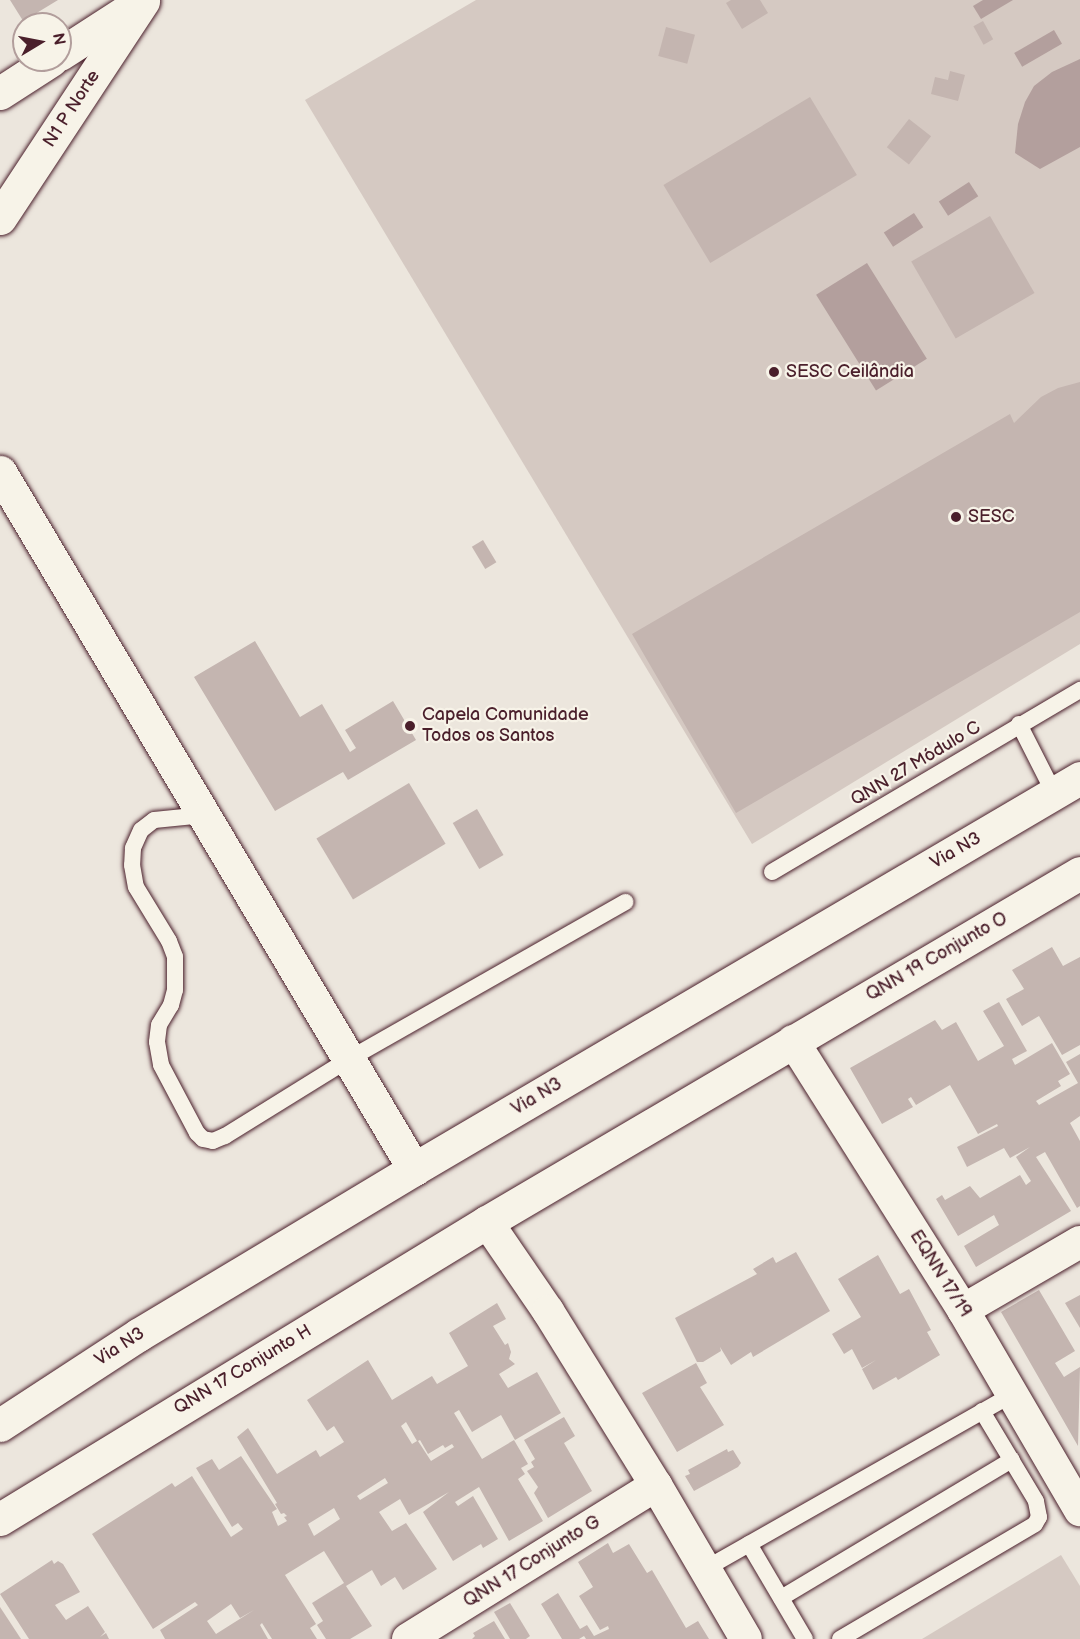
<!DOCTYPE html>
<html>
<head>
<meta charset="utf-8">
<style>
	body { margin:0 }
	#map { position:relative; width:1080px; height:1639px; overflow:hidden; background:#ece6dd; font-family:"Balsamiq Sans",sans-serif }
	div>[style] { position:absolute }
	.green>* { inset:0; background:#d5c9c2 }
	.water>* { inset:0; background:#b39f9d; transform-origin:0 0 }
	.building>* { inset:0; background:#c4b5b0; transform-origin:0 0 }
	.roads { filter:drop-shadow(0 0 2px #4a1f2b) drop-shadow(0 0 2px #4a1f2b) }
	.lane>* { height:16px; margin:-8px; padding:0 8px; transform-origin:8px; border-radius:8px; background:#f7f3e8 }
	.street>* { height:32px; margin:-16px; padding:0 16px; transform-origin:16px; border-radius:16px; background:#f7f3e8 }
	.secondary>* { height:33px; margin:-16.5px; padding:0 16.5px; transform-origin:16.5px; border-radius:16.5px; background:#f7f3e8 }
	.dots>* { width:16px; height:16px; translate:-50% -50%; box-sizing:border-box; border:3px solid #f7f3e8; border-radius:50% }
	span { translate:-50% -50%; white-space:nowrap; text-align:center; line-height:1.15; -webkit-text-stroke:4.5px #f7f3e8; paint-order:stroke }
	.street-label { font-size:18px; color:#4a1f2b }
	.poi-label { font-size:18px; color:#4a1f2b }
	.left { translate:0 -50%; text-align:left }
	.north { position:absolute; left:12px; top:12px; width:60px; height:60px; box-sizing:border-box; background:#f7f3e8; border:2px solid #b29e9c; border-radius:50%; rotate:80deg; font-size:16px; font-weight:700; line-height:24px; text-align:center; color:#4a1f2b }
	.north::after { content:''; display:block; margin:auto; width:21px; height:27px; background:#4a1f2b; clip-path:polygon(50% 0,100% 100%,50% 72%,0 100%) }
</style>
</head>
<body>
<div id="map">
	<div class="green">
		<div style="clip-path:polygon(476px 0,1080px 0,1080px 644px,752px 844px,305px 100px)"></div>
		<div style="clip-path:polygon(1061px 1555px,1080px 1586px,1080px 1639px,922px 1639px)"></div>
	</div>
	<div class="water">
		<div style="clip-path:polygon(983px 0,1013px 0,981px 19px,973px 6px)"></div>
		<div style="left:1054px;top:30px;width:16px;height:46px;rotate:60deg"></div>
		<div style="clip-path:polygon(1080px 59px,1080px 147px,1040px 169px,1015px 153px,1018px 124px,1025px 102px,1034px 86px,1052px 72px)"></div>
		<div style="left:969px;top:182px;width:17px;height:36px;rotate:57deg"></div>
		<div style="left:914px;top:213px;width:17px;height:36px;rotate:57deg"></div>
		<div style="left:867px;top:263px;width:113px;height:60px;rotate:58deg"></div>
	</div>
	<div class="building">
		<div style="clip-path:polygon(10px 0,58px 0,35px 14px,37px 17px,25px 24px)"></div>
		<div style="clip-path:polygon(731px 0,760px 0,768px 13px,742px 29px,726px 3px)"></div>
		<div style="left:983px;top:21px;width:21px;height:11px;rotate:61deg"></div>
		<div style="left:666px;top:27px;width:30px;height:30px;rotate:15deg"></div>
		<div style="clip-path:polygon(950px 71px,965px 75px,958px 101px,931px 94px,935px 77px,948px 80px)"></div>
		<div style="left:810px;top:97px;width:91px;height:171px;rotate:59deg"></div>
		<div style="left:909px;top:119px;width:28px;height:36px;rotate:38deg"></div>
		<div style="left:990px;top:216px;width:89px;height:91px;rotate:60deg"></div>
		<div style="clip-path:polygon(1080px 382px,1080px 612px,736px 813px,632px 634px,1010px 414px,1014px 423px,1041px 397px,1058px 388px)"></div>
		<div style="left:483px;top:540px;width:26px;height:13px;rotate:59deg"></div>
		<div style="clip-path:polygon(255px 641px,300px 717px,322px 704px,350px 752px,356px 748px,345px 730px,393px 701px,416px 740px,348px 780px,343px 772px,275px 811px,194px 677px)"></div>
		<div style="left:409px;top:783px;width:71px;height:108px;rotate:59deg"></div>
		<div style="left:477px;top:809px;width:53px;height:28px;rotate:60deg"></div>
		<div style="clip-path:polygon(1052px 947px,1063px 966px,1080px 957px,1080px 1045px,1062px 1055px,1039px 1016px,1022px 1026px,1006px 999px,1024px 989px,1012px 970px)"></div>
		<div style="clip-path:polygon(999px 1002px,1027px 1051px,1012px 1059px,1015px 1065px,1052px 1043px,1070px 1074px,1058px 1081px,1061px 1086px,1036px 1101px,1039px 1105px,1078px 1083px,1066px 1062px,1080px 1054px,1080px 1116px,1070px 1123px,1080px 1141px,1080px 1206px,1077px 1208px,1045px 1152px,1036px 1157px,1071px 1211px,976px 1267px,964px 1246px,999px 1225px,994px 1215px,958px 1236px,936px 1199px,942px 1195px,945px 1200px,970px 1186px,980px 1198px,1020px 1175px,1026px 1185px,1031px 1181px,1016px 1157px,1030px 1147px,1010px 1158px,1004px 1148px,967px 1167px,957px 1147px,998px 1126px,997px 1124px,978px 1134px,950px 1085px,916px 1105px,911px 1097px,908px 1099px,913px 1107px,882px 1124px,850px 1068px,935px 1020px,942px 1030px,956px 1022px,978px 1061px,1004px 1046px,983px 1011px)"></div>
		<div style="clip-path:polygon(796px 1252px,830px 1311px,753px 1357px,751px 1352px,731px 1365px,720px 1347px,721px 1351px,703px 1362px,697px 1362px,675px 1318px,757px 1274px,753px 1269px,773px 1257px,776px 1263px)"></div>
		<div style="clip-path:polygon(878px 1255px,900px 1294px,909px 1289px,931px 1330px,927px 1332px,940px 1355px,898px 1380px,896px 1377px,873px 1390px,862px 1369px,876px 1360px,862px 1368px,852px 1349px,844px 1354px,832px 1334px,861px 1317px,838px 1279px)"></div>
		<div style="clip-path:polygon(1039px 1290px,1075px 1351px,1055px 1363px,1064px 1377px,1080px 1367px,1078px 1446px,1001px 1312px)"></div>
		<div style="clip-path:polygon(1080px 1295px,1080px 1328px,1065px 1303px)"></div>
		<div style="clip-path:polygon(evenodd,497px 1303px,506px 1319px,493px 1326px,505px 1345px,508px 1343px,511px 1352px,509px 1359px,515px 1364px,499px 1374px,508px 1388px,537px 1372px,561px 1413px,515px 1440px,501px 1415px,472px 1432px,459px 1410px,454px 1413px,482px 1459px,514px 1440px,528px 1464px,521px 1468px,525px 1474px,518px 1479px,543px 1521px,509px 1541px,479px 1487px,455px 1502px,458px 1506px,473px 1496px,498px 1539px,483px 1548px,481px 1544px,453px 1561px,423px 1512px,449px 1492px,409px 1515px,400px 1499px,379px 1512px,392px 1531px,406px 1523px,437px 1569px,403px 1590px,395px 1577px,381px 1586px,372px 1570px,346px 1586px,372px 1626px,350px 1639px,326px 1639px,317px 1625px,323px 1621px,312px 1603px,344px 1583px,324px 1551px,285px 1575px,316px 1624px,310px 1628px,317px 1639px,272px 1639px,262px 1623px,260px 1625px,268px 1639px,165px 1639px,160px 1630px,198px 1605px,195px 1602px,153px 1629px,92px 1534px,172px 1483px,175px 1487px,192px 1476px,231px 1537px,243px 1529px,238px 1523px,232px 1527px,196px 1468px,212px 1459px,219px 1470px,241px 1456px,277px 1509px,272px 1512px,278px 1526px,287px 1521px,284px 1517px,287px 1516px,284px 1513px,281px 1514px,275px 1504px,277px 1503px,237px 1437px,248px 1428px,277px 1474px,316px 1450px,320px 1457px,344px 1442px,334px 1426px,327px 1431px,307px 1400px,368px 1360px,392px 1400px,432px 1376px,437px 1384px,468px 1366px,449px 1333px,497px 1303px,406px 1422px,417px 1441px,412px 1444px,401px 1426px,406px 1422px,497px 1303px,420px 1440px,428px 1454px,443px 1445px,445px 1448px,452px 1444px,454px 1447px,431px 1461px,418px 1441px,420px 1440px,497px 1303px,385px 1478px,388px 1483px,360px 1500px,357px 1496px,385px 1478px,497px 1303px,334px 1508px,340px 1519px,314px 1536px,308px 1524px,334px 1508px,497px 1303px,231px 1604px,240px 1618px,254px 1610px,216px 1634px,207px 1621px,231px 1604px)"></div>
		<div style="clip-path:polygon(696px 1363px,707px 1383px,700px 1387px,724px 1425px,677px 1452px,642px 1393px)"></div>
		<div style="clip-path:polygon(564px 1417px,575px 1436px,564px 1443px,592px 1491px,548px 1518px,534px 1493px,538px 1487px,527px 1471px,534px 1467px,531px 1462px,535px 1459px,524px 1440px)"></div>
		<div style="clip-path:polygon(727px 1449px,728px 1452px,733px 1450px,741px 1463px,738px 1467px,694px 1491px,685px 1476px,690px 1474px,688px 1470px)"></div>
		<div style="clip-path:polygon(608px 1543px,613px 1553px,629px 1544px,647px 1573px,652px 1570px,686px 1628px,698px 1621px,709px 1639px,586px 1639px,584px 1636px,579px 1639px,562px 1639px,541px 1604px,558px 1593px,580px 1629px,587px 1625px,594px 1636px,609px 1629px,608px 1626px,600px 1630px,579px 1596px,593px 1587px,578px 1562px)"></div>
		<div style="clip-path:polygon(52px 1560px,54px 1564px,58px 1561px,63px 1564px,80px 1592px,55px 1605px,66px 1620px,88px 1606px,105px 1632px,100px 1637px,106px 1633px,109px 1639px,29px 1639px,0 1594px)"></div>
		<div style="clip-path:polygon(510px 1603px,530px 1636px,526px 1639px,510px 1639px,494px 1612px)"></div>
		<div style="clip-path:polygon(0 1607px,21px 1639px,0 1639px)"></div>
		<div style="clip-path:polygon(494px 1621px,505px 1639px,472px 1639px,475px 1636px,473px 1633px)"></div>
	</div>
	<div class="roads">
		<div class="lane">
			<div style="left:1019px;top:724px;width:77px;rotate:63.1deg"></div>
			<div style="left:204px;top:815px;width:50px;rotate:174.3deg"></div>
			<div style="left:154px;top:820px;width:16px;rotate:142deg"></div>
			<div style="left:141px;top:830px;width:20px;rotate:114deg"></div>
			<div style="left:133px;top:848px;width:17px;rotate:93deg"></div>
			<div style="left:132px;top:865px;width:22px;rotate:80deg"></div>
			<div style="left:136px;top:887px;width:63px;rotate:58.6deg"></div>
			<div style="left:169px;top:941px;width:17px;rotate:69deg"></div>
			<div style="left:175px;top:957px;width:33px;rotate:90deg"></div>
			<div style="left:175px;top:990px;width:16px;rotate:105deg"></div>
			<div style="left:171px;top:1005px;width:23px;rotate:121deg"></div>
			<div style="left:159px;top:1025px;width:17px;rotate:97deg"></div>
			<div style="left:157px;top:1042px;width:23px;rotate:80deg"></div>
			<div style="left:161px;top:1065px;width:77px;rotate:62.1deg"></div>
			<div style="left:197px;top:1133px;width:8px;rotate:45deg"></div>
			<div style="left:203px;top:1139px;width:10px;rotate:11deg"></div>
			<div style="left:213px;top:1141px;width:13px;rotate:-23deg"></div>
			<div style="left:225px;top:1136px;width:146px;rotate:-31.8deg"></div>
			<div style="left:349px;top:1059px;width:318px;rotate:-29.6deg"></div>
			<div style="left:772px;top:872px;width:358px;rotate:-30.6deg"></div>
			<div style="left:749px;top:1544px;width:110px;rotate:59.5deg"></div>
			<div style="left:705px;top:1569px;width:354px;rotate:-29.6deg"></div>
			<div style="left:781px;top:1598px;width:269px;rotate:-30.9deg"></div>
			<div style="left:840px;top:1639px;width:226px;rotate:-30.5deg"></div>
			<div style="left:1035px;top:1524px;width:8px;rotate:-60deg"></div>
			<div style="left:1039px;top:1517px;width:16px;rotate:-101deg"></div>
			<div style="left:1036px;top:1501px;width:105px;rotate:-121deg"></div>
		</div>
		<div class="street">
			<div style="left:793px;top:1041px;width:318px;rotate:57.7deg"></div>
			<div style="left:963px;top:1310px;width:232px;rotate:59.7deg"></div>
			<div style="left:487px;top:1222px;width:108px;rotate:55.6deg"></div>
			<div style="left:548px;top:1311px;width:205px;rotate:58.2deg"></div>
			<div style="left:656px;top:1485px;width:178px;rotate:59.7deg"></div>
			<div style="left:963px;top:1310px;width:135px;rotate:-30.2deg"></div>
			<div style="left:408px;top:1639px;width:292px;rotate:-31.8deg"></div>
		</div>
		<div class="secondary">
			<div style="left:60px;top:54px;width:87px;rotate:-32.8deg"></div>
			<div style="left:0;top:93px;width:61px;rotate:-32.9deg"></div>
			<div style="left:0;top:218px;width:260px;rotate:-56.6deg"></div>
			<div style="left:0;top:472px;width:811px;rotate:59.29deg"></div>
			<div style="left:0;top:1425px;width:165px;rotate:-33.1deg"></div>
			<div style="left:138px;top:1335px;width:322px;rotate:-31deg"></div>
			<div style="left:414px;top:1169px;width:772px;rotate:-30.42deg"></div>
			<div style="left:0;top:1519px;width:570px;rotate:-31.38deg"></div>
			<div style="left:487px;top:1222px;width:688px;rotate:-30.48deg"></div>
		</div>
	</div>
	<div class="dots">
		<div style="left:774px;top:372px;background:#4a1f2b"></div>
		<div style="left:956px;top:517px;background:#4a1f2b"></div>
		<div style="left:410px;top:726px;background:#4a1f2b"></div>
	</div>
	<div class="street-label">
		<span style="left:72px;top:109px;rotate:-57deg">N1 P Norte</span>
		<span style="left:916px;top:764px;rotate:-31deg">QNN 27 Módulo C</span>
		<span style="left:956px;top:851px;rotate:-30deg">Via N3</span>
		<span style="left:937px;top:957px;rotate:-30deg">QNN 19 Conjunto O</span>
		<span style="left:537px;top:1097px;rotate:-31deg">Via N3</span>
		<span style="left:940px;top:1274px;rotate:58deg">EQNN 17/19</span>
		<span style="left:120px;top:1347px;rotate:-33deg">Via N3</span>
		<span style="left:243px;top:1370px;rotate:-31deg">QNN 17 Conjunto H</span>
		<span style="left:532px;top:1562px;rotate:-32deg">QNN 17 Conjunto G</span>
	</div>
	<div class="poi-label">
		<span class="left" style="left:786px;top:372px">SESC Ceilândia</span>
		<span class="left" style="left:968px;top:517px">SESC</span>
		<span class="left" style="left:422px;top:726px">Capela Comunidade<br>Todos os Santos</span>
	</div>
	<div class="north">N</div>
</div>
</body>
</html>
